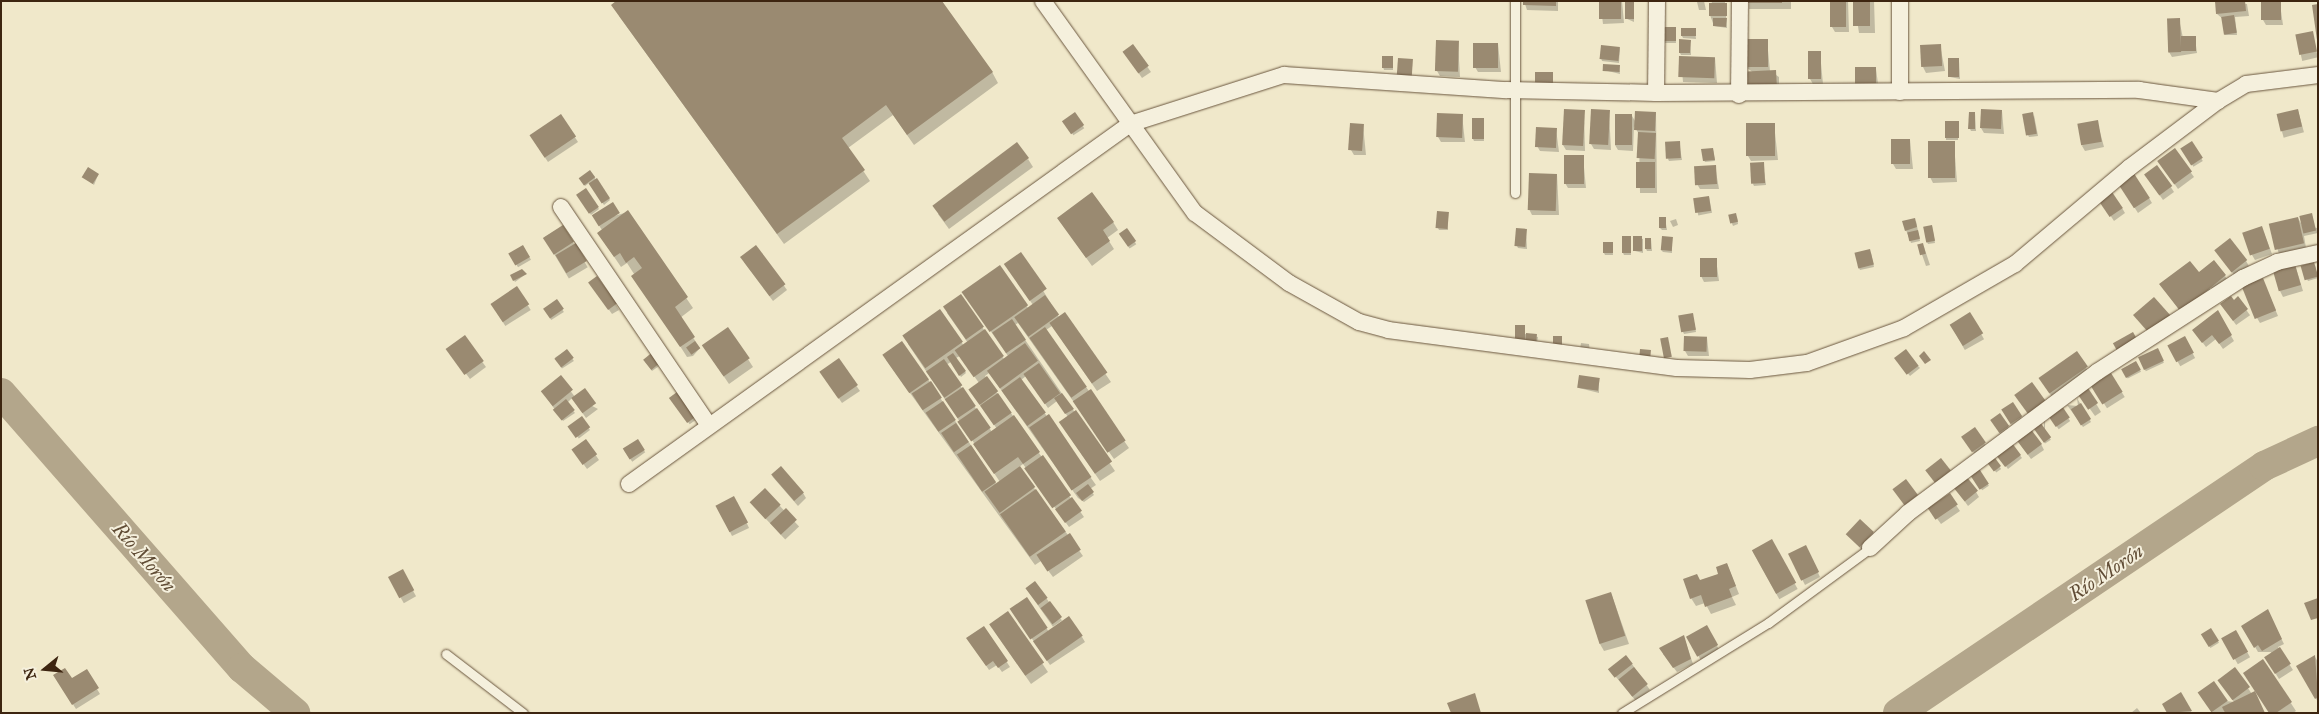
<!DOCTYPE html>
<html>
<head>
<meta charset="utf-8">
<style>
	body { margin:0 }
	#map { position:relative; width:2319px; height:714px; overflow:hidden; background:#f0e8ca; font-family:"IM FELL Great Primer",serif }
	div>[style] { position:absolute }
	.shadow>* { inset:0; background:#0003; transform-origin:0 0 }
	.river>* { height:30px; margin:-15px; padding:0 15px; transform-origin:15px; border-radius:15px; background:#b3a68b }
	.building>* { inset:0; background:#9a8a71; transform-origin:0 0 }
	.roads { filter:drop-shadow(0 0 1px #6a563e) drop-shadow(0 0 1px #6a563e) }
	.lane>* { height:9px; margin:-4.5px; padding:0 4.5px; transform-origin:4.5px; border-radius:4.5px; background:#f5f0dd }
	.street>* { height:16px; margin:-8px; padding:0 8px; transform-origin:8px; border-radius:8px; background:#f5f0dd }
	span { translate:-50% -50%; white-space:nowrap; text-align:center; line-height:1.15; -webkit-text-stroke:4px #f5f0dd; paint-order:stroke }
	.water-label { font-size:20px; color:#604c35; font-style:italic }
	.frame { position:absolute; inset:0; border:2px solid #3d2510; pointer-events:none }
	.north { position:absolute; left:20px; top:644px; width:50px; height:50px; -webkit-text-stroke:4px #f5f0dd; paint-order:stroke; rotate:253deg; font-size:14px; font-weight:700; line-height:20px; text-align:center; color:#3d2510 }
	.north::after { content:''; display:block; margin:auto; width:18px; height:22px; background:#3d2510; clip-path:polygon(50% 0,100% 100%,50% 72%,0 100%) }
</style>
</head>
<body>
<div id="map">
	<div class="shadow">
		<div style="clip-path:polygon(1524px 1px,1558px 1px,1558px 11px,1527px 10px)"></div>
		<div style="clip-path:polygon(1600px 1px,1622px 1px,1624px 23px,1603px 24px)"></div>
		<div style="clip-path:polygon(1626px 1px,1634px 1px,1634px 22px,1625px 18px)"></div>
		<div style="clip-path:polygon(1689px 1px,1704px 1px,1706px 10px,1699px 10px,1697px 2px)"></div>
		<div style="clip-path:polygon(1712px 1px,1733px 1px,1725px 2px,1727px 28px,1714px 26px,1710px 15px)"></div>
		<div style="left:1749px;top:1px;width:42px;height:8px"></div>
		<div style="clip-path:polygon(1832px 1px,1848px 1px,1849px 32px,1835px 32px,1832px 27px)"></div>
		<div style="clip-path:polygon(1854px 1px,1874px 1px,1875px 33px,1859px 33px)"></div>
		<div style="clip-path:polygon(2221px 1px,2247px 4px,2249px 16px,2235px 17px,2237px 35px,2225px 35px,2223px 19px,2217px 14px)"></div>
		<div style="clip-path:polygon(2280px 4px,2283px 25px,2266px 25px,2263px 20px)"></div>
		<div style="clip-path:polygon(619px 16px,992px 72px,998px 83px,914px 145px,893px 115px,848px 148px,870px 181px,784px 244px)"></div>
		<div style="clip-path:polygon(2179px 19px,2183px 38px,2195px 38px,2197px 53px,2172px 57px,2169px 52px)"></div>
		<div style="clip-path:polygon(1675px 29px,1676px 43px,1665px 43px,1664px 41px)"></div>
		<div style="clip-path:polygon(1695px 29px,1696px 39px,1683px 38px,1682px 36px)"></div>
		<div style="left:2312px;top:32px;width:26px;height:16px;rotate:77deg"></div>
		<div style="clip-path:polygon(1767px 40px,1770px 71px,1779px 77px,1779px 93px,1746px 67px)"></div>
		<div style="clip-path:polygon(1690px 41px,1691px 55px,1681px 55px,1680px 53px)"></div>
		<div style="clip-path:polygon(1458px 42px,1460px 77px,1440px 76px,1437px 71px)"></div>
		<div style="clip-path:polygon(1498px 44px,1501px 72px,1478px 72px,1475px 67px)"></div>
		<div style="clip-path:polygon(1132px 45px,1151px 72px,1142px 78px,1127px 56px)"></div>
		<div style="clip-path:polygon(1940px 45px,1945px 71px,1926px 73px,1923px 67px)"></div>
		<div style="clip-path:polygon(1620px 48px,1619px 63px,1602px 61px,1601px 58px)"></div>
		<div style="clip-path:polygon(1820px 53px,1823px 84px,1813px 84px,1810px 79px)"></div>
		<div style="clip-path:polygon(1393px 57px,1393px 70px,1384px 70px,1383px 67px)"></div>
		<div style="clip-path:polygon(1681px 58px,1715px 58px,1717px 83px,1683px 82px)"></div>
		<div style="clip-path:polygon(1949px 59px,1959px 61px,1960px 79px,1950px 77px)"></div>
		<div style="clip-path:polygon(1619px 67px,1620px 74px,1604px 70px)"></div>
		<div style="clip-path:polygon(1876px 69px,1879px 91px,1860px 91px)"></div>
		<div style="left:2298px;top:110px;width:23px;height:21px;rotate:75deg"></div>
		<div style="clip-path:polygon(2002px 111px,2004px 134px,1984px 133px,1981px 128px)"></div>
		<div style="clip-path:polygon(1584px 112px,1585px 151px,1566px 150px,1563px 145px)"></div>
		<div style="clip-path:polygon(1609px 112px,1611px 150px,1594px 149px,1591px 144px)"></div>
		<div style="clip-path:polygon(1656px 113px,1657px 193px,1640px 193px,1639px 134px,1634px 126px,1633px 151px,1618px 150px,1615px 145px,1632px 116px,1637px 124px)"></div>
		<div style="clip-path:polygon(1975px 113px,1976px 131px,1971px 131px,1970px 129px)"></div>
		<div style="left:1075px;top:114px;width:17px;height:13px;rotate:57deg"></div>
		<div style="clip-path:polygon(1462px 115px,1465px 142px,1441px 142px,1438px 137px)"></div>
		<div style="clip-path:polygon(2034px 115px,2038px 136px,2029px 137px,2028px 135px)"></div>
		<div style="clip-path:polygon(561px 116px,578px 142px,548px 162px,534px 141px)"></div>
		<div style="clip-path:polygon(1483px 120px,1484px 141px,1474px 141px,1473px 139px)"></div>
		<div style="clip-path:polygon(2097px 121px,2104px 147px,2085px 151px,2082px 146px)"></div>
		<div style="left:1946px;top:122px;width:12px;height:18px"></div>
		<div style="clip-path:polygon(1774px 124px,1778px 160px,1751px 161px,1748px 156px)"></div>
		<div style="clip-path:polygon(1363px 125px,1366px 155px,1354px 155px,1351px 150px)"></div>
		<div style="clip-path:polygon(1556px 129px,1559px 152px,1540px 151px,1537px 146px)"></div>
		<div style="clip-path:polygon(1910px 140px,1913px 169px,1896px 169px,1893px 164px)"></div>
		<div style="clip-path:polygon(1679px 142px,1682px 160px,1669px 161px,1668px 159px)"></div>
		<div style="clip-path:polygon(1954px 143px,1957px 182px,1933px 183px,1930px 177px)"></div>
		<div style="left:2192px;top:143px;width:21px;height:11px;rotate:59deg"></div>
		<div style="clip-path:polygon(1713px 149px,1715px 161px,1705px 162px,1704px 160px)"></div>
		<div style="clip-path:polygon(2174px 149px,2194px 177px,2178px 189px,2162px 166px)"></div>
		<div style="clip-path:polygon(1583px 157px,1586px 188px,1568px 188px,1565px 183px)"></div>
		<div style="clip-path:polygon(1028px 159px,1033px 167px,949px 229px,938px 214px)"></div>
		<div style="clip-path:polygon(1763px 164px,1766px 185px,1754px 186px,1753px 184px)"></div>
		<div style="clip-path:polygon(1715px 166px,1719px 189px,1700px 189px,1697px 184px)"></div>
		<div style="clip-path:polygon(2157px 166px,2174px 192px,2163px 200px,2149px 180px)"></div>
		<div style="clip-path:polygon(590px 171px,610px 200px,604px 205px,589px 183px,585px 186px,580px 179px)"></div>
		<div style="clip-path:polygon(98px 175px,94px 185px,84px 177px)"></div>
		<div style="clip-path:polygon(1557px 175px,1559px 215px,1532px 215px,1529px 209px)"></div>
		<div style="clip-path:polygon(2122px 188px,2149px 198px,2152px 203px,2138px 213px)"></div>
		<div style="clip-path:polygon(585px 190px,599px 209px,591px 215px,578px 195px)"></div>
		<div style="left:1709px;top:197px;width:16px;height:14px;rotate:79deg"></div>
		<div style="clip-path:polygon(2102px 203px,2122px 208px,2125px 213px,2114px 221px)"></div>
		<div style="clip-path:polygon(628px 212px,693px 308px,680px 318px,700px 348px,693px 356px,687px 357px,627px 263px,621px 267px,598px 233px,602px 230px,596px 221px)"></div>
		<div style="clip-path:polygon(1448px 213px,1448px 230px,1439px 230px,1438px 228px)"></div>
		<div style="clip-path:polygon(2318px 213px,2318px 233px,2304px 236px,2306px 248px,2279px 254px,2270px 224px,2298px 218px,2302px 225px,2317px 228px)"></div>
		<div style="clip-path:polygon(1729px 216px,1737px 217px,1738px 224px,1733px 226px)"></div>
		<div style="clip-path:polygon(1058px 218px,1113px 222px,1118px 230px,1107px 238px,1114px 249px,1092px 266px)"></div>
		<div style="clip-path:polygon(1665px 218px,1667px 230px,1662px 230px,1660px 228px)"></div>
		<div style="clip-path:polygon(1676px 219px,1678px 225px,1673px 227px,1670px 221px)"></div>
		<div style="clip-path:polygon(1916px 221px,1920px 241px,1911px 243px,1906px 230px)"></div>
		<div style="left:563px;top:226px;width:48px;height:22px;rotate:59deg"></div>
		<div style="clip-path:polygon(1932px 226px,1935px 243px,1928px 244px,1927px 242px)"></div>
		<div style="left:1127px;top:230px;width:17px;height:8px;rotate:57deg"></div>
		<div style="clip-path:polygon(1526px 230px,1527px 249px,1518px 248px,1517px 246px)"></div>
		<div style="clip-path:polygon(2264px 233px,2272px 254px,2255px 260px,2252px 255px)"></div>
		<div style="clip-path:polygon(1630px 237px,1631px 255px,1624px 255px,1623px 253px)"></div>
		<div style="clip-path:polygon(1635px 237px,1643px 239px,1643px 253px,1635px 251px)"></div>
		<div style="clip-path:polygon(1672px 238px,1672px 253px,1663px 252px,1661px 250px)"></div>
		<div style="clip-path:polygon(1651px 239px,1652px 251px,1647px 251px,1646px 249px)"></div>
		<div style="clip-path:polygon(1612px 243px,1613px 255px,1605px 255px,1604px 253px)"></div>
		<div style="left:523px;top:246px;width:16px;height:15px;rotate:60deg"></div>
		<div style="clip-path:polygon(756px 246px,787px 290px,773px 301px,744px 262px)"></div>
		<div style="clip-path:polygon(1919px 246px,1924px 247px,1930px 265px,1926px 266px)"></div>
		<div style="clip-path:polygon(1871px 253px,1874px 267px,1860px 270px,1859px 268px)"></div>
		<div style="clip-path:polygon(evenodd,1021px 254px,1059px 317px,1064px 314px,1111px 382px,1097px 391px,1052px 326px,1046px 330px,1129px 448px,1114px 459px,1018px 323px,1015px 325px,1115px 471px,1100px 481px,1065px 430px,1068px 417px,1057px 401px,1048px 408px,1026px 376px,1021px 380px,1096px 485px,1090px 489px,1094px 495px,1084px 502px,1078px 498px,989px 373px,985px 376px,1084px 517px,1069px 527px,1023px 464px,1019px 467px,1083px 556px,1053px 577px,1041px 561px,1035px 565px,886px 360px,928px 379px,996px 484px,1000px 482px,908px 344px,940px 310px,964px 346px,968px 343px,947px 313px,961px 296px,1004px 359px,1008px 356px,969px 300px,1000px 267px,1028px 308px,1033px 305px,1009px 270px,1021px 254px,960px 356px,979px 383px,973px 394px,997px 429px,992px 432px,946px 365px,951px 362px,961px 377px,966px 373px,956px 358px,960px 356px)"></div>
		<div style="clip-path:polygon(2219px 255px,2246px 261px,2249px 266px,2235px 276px)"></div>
		<div style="clip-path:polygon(1716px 259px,1719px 281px,1704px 282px,1701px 276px)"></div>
		<div style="clip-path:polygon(2315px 265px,2318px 278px,2308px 281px,2307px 279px)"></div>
		<div style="clip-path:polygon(2296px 268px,2303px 291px,2283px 297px,2280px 291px)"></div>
		<div style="clip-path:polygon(526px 274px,515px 282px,512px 276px)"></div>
		<div style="clip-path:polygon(2225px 276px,2228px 281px,2215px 291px,2209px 287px,2215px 297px,2186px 319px,2161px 285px)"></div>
		<div style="clip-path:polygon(2265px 285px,2278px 316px,2260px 323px,2257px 318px)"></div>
		<div style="clip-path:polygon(593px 287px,616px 305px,619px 310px,612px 314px)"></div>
		<div style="left:517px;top:288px;width:26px;height:30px;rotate:58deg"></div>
		<div style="left:2238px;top:298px;width:21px;height:17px;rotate:55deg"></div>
		<div style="left:557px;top:301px;width:13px;height:15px;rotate:58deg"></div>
		<div style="clip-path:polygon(2217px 312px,2234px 341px,2223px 349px,2216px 339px,2206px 347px,2197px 335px)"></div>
		<div style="left:1970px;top:314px;width:29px;height:22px;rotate:61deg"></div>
		<div style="clip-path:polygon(1693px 317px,1696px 332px,1684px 334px,1683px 332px)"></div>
		<div style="clip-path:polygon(1524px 327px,1525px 334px,1538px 337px,1536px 349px,1516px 346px)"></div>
		<div style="clip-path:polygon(728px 328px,753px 367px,729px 384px,708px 353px)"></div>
		<div style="clip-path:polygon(464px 337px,486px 367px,470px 379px,451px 354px)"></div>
		<div style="clip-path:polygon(1707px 338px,1709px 356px,1688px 356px,1685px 351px)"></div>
		<div style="left:2184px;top:338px;width:23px;height:17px;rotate:61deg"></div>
		<div style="clip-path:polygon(1581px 343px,1589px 344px,1590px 353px,1580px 349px)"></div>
		<div style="left:567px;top:350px;width:13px;height:14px;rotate:58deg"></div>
		<div style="left:2158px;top:350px;width:14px;height:20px;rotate:65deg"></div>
		<div style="clip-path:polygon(644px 360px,662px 364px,652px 371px)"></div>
		<div style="clip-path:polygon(838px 360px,860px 391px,842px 403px,824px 377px)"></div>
		<div style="clip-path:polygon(1898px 361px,1918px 366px,1920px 368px,1910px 376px)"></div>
		<div style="left:2136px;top:362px;width:11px;height:15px;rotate:63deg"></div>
		<div style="clip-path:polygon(2086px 368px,2089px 373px,2052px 397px,2040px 378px)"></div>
		<div style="left:2111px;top:375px;width:26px;height:21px;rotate:58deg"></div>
		<div style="clip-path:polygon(560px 377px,575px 397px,598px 409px,586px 418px,572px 398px,567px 403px,575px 413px,563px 421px,546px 397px)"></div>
		<div style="clip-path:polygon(1599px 379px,1599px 393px,1579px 388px)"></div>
		<div style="clip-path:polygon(2088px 390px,2101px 412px,2095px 416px,2080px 395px)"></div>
		<div style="left:677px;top:394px;width:32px;height:7px;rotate:55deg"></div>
		<div style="clip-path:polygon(2077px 398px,2091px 422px,2083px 427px,2067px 405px,2078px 406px)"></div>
		<div style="left:2013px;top:404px;width:17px;height:12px;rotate:59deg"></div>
		<div style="left:2061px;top:408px;width:16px;height:14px;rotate:55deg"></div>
		<div style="left:2000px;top:415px;width:17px;height:10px;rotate:57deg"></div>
		<div style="left:581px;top:418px;width:15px;height:14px;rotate:53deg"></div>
		<div style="left:2044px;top:420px;width:1px;height:14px"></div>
		<div style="left:2040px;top:423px;width:20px;height:7px;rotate:57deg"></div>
		<div style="clip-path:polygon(1975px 429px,1988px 449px,1977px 457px,1966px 442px)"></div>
		<div style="clip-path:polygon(586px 441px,599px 460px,587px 469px,577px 455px)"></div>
		<div style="left:637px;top:441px;width:14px;height:16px;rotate:54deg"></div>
		<div style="clip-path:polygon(2020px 444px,2041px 444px,2044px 450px,2031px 459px)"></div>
		<div style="clip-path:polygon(2012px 445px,2022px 458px,2008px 469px,2000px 458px)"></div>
		<div style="left:1995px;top:460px;width:11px;height:6px;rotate:56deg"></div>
		<div style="left:1978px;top:469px;width:20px;height:8px;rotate:57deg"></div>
		<div style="clip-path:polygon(772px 476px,803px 493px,806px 498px,798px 506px)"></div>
		<div style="left:765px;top:490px;width:50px;height:19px;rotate:47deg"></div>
		<div style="clip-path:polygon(1958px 492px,1976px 492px,1979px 497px,1968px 506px)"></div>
		<div style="clip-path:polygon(1949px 495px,1960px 511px,1941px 524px,1933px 513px)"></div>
		<div style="clip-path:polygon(737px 502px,749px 528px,732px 536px,717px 506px)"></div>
		<div style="clip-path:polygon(1873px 533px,1876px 538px,1863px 551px,1847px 534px)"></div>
		<div style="left:1771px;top:541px;width:55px;height:21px;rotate:61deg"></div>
		<div style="clip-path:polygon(1808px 552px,1820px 577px,1805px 585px,1790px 555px)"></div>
		<div style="clip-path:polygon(1727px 564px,1739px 594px,1732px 597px,1736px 605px,1711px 614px,1705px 603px,1696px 606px,1691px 598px,1700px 582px,1720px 574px)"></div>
		<div style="left:402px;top:571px;width:29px;height:14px;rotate:61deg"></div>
		<div style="left:1035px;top:582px;width:47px;height:11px;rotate:55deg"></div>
		<div style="clip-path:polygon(1611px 593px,1629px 644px,1604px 651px,1600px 644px)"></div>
		<div style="clip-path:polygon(1027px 599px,1049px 632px,1082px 637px,1085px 642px,1050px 665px,1015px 614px)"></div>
		<div style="clip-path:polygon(1008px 613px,1048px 672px,1031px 684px,995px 632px)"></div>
		<div style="clip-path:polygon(2270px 616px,2284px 644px,2278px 647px,2293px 670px,2279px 679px,2269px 663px,2271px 652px,2258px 652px,2243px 626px)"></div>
		<div style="clip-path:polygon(984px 627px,1010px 667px,1002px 672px,997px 665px,989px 670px,971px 643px)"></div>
		<div style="left:1706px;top:627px;width:28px;height:21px;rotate:60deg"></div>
		<div style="left:2211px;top:630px;width:15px;height:10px;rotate:58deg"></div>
		<div style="left:2236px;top:632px;width:29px;height:14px;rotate:61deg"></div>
		<div style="clip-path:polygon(1684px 637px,1693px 664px,1677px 672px,1663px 654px)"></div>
		<div style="clip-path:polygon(2315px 657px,2318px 662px,2318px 702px,2298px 666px)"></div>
		<div style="clip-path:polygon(2263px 661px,2296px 711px,2293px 713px,2270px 713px)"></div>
		<div style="clip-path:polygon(1632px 664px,1650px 690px,1636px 701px,1611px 671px)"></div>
		<div style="clip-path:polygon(2234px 668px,2252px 694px,2222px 713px,2213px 713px,2202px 698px,2234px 702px,2222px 684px)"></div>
		<div style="clip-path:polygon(86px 671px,100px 694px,76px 709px,55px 676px,71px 680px)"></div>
		<div style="clip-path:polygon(2180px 694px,2192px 713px,2169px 713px)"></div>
		<div style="clip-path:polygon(2137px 708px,2141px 713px,2131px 713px)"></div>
	</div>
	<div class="river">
		<div style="left:1px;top:393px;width:366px;rotate:48.8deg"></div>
		<div style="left:242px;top:668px;width:70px;rotate:40.3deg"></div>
		<div style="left:1898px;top:713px;width:442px;rotate:-34deg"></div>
		<div style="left:2264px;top:466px;width:60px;rotate:-24.8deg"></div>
	</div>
	<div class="building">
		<div style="clip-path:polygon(616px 1px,942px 1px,993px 72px,907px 135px,886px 105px,842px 138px,865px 170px,777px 234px,611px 5px)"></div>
		<div style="clip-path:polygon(1523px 1px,1556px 1px,1556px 6px,1523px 5px)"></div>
		<div style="left:1599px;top:1px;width:22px;height:18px"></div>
		<div style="left:1625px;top:1px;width:9px;height:18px"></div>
		<div style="left:1748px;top:1px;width:34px;height:2px"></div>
		<div style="left:1830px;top:1px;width:16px;height:26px"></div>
		<div style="left:1853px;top:1px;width:17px;height:25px"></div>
		<div style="clip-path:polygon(2215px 1px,2245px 1px,2246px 11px,2216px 14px)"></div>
		<div style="left:2281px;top:2px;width:18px;height:20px;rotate:90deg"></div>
		<div style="left:1709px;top:3px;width:18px;height:13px"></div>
		<div style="clip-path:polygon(2318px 4px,2318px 40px,2317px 40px,2312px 5px)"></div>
		<div style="left:2234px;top:15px;width:18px;height:13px;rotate:81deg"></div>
		<div style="clip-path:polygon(1713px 18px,1727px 18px,1726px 27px,1713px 26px)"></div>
		<div style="left:2180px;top:18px;width:34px;height:13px;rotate:88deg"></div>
		<div style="left:1663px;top:27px;width:13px;height:14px"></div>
		<div style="left:1681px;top:28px;width:15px;height:8px"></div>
		<div style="left:2313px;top:31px;width:21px;height:18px;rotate:79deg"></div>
		<div style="left:2196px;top:36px;width:15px;height:15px;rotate:90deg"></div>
		<div style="clip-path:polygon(1679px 39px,1691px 40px,1690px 53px,1679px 53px)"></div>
		<div style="left:1744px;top:39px;width:24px;height:28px"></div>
		<div style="left:1436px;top:40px;width:23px;height:31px;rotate:2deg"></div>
		<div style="left:1473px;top:43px;width:25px;height:25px"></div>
		<div style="left:1133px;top:44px;width:27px;height:13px;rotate:54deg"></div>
		<div style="left:1941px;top:44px;width:22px;height:21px;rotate:87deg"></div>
		<div style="left:1601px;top:45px;width:19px;height:14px;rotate:6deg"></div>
		<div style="left:1821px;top:51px;width:28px;height:13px;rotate:90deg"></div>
		<div style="left:1382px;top:56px;width:11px;height:12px"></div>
		<div style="left:1679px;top:56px;width:36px;height:21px;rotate:2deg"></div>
		<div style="left:1398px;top:58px;width:15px;height:18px;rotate:4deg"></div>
		<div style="left:1948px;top:58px;width:11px;height:19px"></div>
		<div style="left:1603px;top:64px;width:17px;height:7px;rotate:3deg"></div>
		<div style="left:1876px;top:67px;width:19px;height:21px;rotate:90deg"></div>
		<div style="left:1776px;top:70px;width:18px;height:29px;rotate:87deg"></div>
		<div style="left:1535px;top:72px;width:18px;height:14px"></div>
		<div style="left:1564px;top:109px;width:21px;height:36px;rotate:3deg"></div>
		<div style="left:1591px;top:109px;width:19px;height:35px;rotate:3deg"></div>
		<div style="left:1981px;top:109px;width:21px;height:19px;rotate:3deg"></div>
		<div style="left:2298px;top:109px;width:18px;height:22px;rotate:77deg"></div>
		<div style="left:1635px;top:111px;width:21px;height:19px;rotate:3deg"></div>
		<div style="left:1075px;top:112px;width:16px;height:16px;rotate:55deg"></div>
		<div style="clip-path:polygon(1969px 112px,1975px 112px,1975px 129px,1968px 129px)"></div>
		<div style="left:2033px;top:112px;width:22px;height:11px;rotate:80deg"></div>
		<div style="left:1437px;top:113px;width:26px;height:24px;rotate:2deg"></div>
		<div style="left:561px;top:114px;width:27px;height:38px;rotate:56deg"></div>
		<div style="left:1615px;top:114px;width:17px;height:31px"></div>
		<div style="left:1472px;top:118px;width:12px;height:21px"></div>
		<div style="left:2098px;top:120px;width:22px;height:21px;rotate:80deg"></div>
		<div style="left:1945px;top:121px;width:14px;height:17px"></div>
		<div style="left:1350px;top:123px;width:14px;height:27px;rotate:4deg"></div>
		<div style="left:1746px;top:123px;width:29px;height:33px"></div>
		<div style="left:1536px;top:127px;width:21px;height:20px;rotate:3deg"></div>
		<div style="left:1638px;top:132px;width:18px;height:26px;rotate:3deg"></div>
		<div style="left:1891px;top:139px;width:19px;height:25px"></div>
		<div style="left:1680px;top:141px;width:17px;height:15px;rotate:87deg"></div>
		<div style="left:1955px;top:141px;width:37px;height:27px;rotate:90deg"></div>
		<div style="left:2192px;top:141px;width:20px;height:14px;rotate:57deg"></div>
		<div style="left:1017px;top:142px;width:20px;height:106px;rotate:53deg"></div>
		<div style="clip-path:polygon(1713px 148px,1715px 160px,1703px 161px,1701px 149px)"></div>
		<div style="left:2175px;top:148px;width:29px;height:22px;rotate:54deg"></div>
		<div style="left:1564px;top:155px;width:20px;height:29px"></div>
		<div style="left:1636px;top:162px;width:19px;height:26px"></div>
		<div style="left:1764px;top:162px;width:21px;height:14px;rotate:87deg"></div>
		<div style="left:1716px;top:165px;width:19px;height:22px;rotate:87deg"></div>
		<div style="left:2157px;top:165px;width:26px;height:16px;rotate:54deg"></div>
		<div style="left:88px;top:167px;width:13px;height:12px;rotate:32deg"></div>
		<div style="left:590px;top:170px;width:9px;height:14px;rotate:54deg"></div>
		<div style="left:2133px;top:172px;width:31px;height:19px;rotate:57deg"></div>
		<div style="left:1529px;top:173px;width:28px;height:37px;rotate:2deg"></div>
		<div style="left:597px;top:178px;width:24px;height:10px;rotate:57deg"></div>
		<div style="left:586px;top:188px;width:23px;height:12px;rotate:56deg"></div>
		<div style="left:2110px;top:189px;width:23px;height:16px;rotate:56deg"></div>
		<div style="clip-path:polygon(1092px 192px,1114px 222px,1103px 230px,1110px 241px,1086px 258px,1057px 218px)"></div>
		<div style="left:1709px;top:196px;width:15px;height:16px;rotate:82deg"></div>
		<div style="left:613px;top:202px;width:13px;height:25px;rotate:58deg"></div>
		<div style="clip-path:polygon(628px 210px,688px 297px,675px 307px,695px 337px,680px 347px,631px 276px,642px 268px,634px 257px,626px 263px,620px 253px,614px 257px,597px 233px)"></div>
		<div style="left:1437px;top:211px;width:12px;height:17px;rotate:5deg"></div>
		<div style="left:1736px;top:213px;width:9px;height:8px;rotate:77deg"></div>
		<div style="left:2312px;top:213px;width:18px;height:13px;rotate:77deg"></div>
		<div style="left:1659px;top:217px;width:7px;height:11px"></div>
		<div style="left:2298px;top:217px;width:27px;height:30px;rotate:77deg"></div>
		<div style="clip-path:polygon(1915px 218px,1917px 227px,1905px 231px,1902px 221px)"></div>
		<div style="left:563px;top:225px;width:20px;height:24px;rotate:57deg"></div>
		<div style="left:1932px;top:225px;width:16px;height:9px;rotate:79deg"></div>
		<div style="left:2262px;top:226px;width:24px;height:21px;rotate:71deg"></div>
		<div style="left:1127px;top:228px;width:16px;height:10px;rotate:55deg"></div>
		<div style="left:1516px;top:228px;width:11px;height:18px;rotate:5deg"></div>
		<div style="left:1918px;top:230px;width:9px;height:11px;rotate:77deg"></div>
		<div style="left:1622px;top:236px;width:9px;height:17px"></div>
		<div style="left:1633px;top:236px;width:9px;height:15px"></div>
		<div style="left:1662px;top:236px;width:11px;height:14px;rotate:5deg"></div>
		<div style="left:1645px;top:238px;width:6px;height:11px"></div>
		<div style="left:2230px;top:238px;width:28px;height:20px;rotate:52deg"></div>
		<div style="left:1603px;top:242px;width:10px;height:11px"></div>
		<div style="left:576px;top:243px;width:21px;height:24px;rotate:59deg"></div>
		<div style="left:1923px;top:243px;width:11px;height:6px;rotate:75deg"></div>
		<div style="left:523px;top:245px;width:14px;height:17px;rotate:60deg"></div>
		<div style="left:756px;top:245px;width:49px;height:20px;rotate:53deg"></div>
		<div style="left:1870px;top:249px;width:16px;height:16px;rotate:76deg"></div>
		<div style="left:1021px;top:252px;width:45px;height:21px;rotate:55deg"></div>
		<div style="left:1700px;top:258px;width:17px;height:19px"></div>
		<div style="clip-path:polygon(2214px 260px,2226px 275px,2181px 312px,2159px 284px,2190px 261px,2199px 272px)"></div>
		<div style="left:2294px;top:261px;width:25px;height:23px;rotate:74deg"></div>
		<div style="left:2314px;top:262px;width:15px;height:14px;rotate:74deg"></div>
		<div style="left:1000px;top:265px;width:49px;height:47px;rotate:55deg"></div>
		<div style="clip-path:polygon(522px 269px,527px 274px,513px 281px,510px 275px)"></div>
		<div style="left:597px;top:276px;width:34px;height:11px;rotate:54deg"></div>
		<div style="left:2263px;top:278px;width:35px;height:23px;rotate:68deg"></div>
		<div style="left:517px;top:286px;width:22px;height:32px;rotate:56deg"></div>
		<div style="left:961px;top:294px;width:40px;height:22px;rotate:55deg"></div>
		<div style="left:1045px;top:295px;width:24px;height:38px;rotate:54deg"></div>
		<div style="clip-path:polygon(2231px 296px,2234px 300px,2238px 296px,2248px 309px,2233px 321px,2220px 304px)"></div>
		<div style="clip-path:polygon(2154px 297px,2171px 316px,2148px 332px,2133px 315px)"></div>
		<div style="left:557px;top:299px;width:12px;height:17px;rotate:55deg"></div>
		<div style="left:940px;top:309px;width:40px;height:46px;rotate:55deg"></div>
		<div style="clip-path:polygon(2218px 310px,2232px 335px,2219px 344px,2212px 335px,2202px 343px,2192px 330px)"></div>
		<div style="left:1065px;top:312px;width:74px;height:19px;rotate:55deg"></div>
		<div style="left:1970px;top:312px;width:25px;height:24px;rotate:58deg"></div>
		<div style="left:1693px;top:313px;width:17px;height:15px;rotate:80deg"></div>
		<div style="left:1012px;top:319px;width:25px;height:24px;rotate:56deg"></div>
		<div style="left:1515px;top:325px;width:10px;height:19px"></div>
		<div style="left:728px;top:327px;width:38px;height:32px;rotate:55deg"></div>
		<div style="left:1045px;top:327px;width:73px;height:19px;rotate:55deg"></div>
		<div style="left:985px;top:329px;width:33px;height:37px;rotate:55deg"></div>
		<div style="left:2133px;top:332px;width:13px;height:23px;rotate:61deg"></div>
		<div style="left:1526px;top:333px;width:11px;height:13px;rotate:5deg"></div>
		<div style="left:465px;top:335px;width:32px;height:24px;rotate:54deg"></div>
		<div style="left:1553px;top:336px;width:9px;height:12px"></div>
		<div style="left:1684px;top:336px;width:23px;height:15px;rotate:2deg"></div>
		<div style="left:2185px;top:336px;width:19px;height:20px;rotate:62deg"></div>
		<div style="left:1668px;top:337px;width:20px;height:8px;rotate:79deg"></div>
		<div style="left:695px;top:341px;width:9px;height:11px;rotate:54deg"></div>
		<div style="left:902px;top:341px;width:47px;height:24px;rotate:55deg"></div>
		<div style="left:1025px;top:343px;width:22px;height:47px;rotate:54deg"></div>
		<div style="left:2158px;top:348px;width:14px;height:22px;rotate:65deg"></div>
		<div style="left:567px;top:349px;width:11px;height:16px;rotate:52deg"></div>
		<div style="left:1640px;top:349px;width:11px;height:8px;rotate:5deg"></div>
		<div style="left:1906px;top:349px;width:21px;height:15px;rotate:53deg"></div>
		<div style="left:654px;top:351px;width:13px;height:14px;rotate:51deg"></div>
		<div style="clip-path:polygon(1924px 351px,1931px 360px,1925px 364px,1919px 356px)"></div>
		<div style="left:2077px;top:351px;width:19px;height:47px;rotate:55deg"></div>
		<div style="clip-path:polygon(953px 353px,966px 371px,959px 376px,947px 357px)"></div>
		<div style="left:839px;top:358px;width:33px;height:24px;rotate:55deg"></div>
		<div style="left:944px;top:359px;width:32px;height:22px;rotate:55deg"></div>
		<div style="left:2136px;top:361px;width:10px;height:17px;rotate:61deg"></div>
		<div style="left:1039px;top:363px;width:37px;height:19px;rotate:55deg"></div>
		<div style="left:2111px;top:373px;width:22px;height:24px;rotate:58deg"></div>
		<div style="left:561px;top:375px;width:19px;height:26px;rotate:51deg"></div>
		<div style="left:1579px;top:375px;width:21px;height:13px;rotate:8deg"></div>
		<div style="left:987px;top:376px;width:19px;height:23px;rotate:54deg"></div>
		<div style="left:1020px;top:377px;width:44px;height:23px;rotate:54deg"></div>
		<div style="left:931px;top:381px;width:20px;height:23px;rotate:57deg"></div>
		<div style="left:2032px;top:382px;width:24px;height:22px;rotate:54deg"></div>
		<div style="left:963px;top:387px;width:23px;height:22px;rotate:56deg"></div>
		<div style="left:585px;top:388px;width:19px;height:17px;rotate:54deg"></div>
		<div style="left:2088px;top:388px;width:18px;height:12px;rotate:56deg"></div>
		<div style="left:1091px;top:389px;width:62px;height:22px;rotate:56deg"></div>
		<div style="left:677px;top:392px;width:31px;height:10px;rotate:54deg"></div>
		<div style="left:998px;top:393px;width:24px;height:22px;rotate:55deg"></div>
		<div style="clip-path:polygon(1062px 393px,1074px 409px,1065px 414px,1054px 398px)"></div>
		<div style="left:566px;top:399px;width:14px;height:17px;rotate:51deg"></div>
		<div style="left:943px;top:401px;width:23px;height:21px;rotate:56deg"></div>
		<div style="left:2013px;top:402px;width:17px;height:14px;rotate:57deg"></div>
		<div style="left:2081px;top:403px;width:19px;height:12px;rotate:58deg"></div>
		<div style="left:2062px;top:406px;width:14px;height:17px;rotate:56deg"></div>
		<div style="left:977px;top:408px;width:24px;height:24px;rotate:55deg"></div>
		<div style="left:1076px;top:410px;width:63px;height:21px;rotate:55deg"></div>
		<div style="left:2000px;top:413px;width:16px;height:12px;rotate:55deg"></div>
		<div style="left:1049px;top:414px;width:76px;height:24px;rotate:56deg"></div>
		<div style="clip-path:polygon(1014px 415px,1040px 452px,1023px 464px,1018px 457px,994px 474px,973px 444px)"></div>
		<div style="left:582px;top:416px;width:14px;height:18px;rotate:54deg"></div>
		<div style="left:2040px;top:422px;width:19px;height:9px;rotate:54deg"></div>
		<div style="left:956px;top:423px;width:23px;height:18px;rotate:56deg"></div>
		<div style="left:1975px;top:427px;width:19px;height:17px;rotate:55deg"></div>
		<div style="left:2030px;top:428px;width:20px;height:18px;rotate:53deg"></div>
		<div style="left:586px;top:439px;width:19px;height:18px;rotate:54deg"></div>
		<div style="left:638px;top:439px;width:13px;height:18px;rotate:58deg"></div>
		<div style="left:2012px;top:443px;width:15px;height:20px;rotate:53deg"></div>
		<div style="left:971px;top:445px;width:45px;height:17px;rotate:56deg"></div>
		<div style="left:1043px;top:455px;width:49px;height:23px;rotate:55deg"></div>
		<div style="left:1941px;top:458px;width:16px;height:20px;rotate:52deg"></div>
		<div style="left:1995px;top:458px;width:10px;height:9px;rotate:53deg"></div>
		<div style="left:781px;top:466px;width:35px;height:13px;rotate:49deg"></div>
		<div style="left:1020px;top:466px;width:26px;height:44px;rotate:54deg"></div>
		<div style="left:1978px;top:467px;width:20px;height:11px;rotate:57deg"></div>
		<div style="left:1966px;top:476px;width:19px;height:17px;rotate:51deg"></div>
		<div style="left:1906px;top:479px;width:20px;height:17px;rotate:53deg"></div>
		<div style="left:1088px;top:484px;width:10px;height:15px;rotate:53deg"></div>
		<div style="left:765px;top:488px;width:23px;height:21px;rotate:47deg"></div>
		<div style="left:1036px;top:489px;width:52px;height:44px;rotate:55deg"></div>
		<div style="left:1950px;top:493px;width:14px;height:27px;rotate:56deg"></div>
		<div style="left:734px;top:496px;width:30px;height:21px;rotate:62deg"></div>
		<div style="left:1072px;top:497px;width:17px;height:21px;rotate:54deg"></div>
		<div style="left:786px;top:508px;width:16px;height:22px;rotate:47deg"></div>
		<div style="left:1860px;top:519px;width:19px;height:21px;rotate:43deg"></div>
		<div style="left:1070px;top:533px;width:20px;height:40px;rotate:57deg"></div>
		<div style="left:1772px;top:539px;width:50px;height:23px;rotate:61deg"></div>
		<div style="left:1806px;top:545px;width:30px;height:20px;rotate:64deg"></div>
		<div style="clip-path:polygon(1727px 563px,1736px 586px,1729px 589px,1732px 597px,1705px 607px,1701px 595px,1690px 599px,1683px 579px,1697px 574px,1700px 580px,1718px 574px,1716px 567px)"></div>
		<div style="left:403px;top:569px;width:24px;height:17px;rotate:62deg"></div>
		<div style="left:1035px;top:581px;width:21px;height:12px;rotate:53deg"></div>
		<div style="left:1611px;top:592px;width:46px;height:27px;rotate:72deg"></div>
		<div style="left:1027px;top:597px;width:37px;height:21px;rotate:56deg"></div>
		<div style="clip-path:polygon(2318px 598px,2318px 618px,2311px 620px,2304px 603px)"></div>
		<div style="left:1050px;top:601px;width:20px;height:12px;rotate:53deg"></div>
		<div style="clip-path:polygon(2268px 609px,2282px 639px,2262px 651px,2258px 645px,2254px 648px,2241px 626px)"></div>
		<div style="left:1008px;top:611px;width:63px;height:23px;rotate:55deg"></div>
		<div style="left:1069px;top:616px;width:24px;height:44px;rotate:55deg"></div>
		<div style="left:1707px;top:625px;width:23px;height:24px;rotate:61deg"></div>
		<div style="clip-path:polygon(984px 626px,1008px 661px,998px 668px,993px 661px,986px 666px,966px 638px)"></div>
		<div style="left:2211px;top:628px;width:15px;height:12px;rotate:58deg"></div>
		<div style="left:2236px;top:630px;width:25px;height:17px;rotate:61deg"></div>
		<div style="clip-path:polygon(1684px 635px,1691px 659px,1673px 668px,1659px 648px)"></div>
		<div style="left:2280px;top:647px;width:20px;height:19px;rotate:57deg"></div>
		<div style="left:1626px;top:655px;width:11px;height:23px;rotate:52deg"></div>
		<div style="clip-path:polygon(2315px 655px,2318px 697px,2315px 699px,2296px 666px)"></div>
		<div style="clip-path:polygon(2263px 659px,2292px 702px,2276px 713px,2269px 713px,2243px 673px)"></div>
		<div style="left:1634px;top:667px;width:22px;height:20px;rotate:51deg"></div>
		<div style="left:2235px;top:667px;width:25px;height:22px;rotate:53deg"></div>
		<div style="clip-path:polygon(65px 668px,72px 678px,87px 669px,99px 688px,72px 705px,53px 675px)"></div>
		<div style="left:2214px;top:681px;width:24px;height:20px;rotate:55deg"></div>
		<div style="clip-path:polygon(2255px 691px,2265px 713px,2225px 713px,2222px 707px)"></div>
		<div style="clip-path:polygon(2181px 692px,2192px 711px,2167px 713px,2162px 704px)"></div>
		<div style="clip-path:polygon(1475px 693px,1481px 713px,1451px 713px,1447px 703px)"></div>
	</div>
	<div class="roads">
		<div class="lane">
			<div style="left:1515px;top:193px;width:192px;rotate:-90deg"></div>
			<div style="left:446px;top:654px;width:97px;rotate:37.5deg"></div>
			<div style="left:1622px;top:713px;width:172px;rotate:-31.7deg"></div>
			<div style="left:1768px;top:623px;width:127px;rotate:-36.3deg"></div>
		</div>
		<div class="street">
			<div style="left:1043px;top:1px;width:261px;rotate:54.4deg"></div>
			<div style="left:1195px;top:213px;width:117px;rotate:36.7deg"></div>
			<div style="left:1289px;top:283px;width:80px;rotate:29.1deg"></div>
			<div style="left:1359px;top:322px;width:30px;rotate:15deg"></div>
			<div style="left:1388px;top:330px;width:291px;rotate:7.5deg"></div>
			<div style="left:1677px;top:368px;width:73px;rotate:1.6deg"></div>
			<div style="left:1750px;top:370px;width:57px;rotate:-7deg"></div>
			<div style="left:1807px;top:363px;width:103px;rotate:-19.8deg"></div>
			<div style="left:1904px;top:328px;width:128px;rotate:-30deg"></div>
			<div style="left:2015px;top:264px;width:149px;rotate:-40.1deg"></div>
			<div style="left:2129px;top:168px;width:111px;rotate:-37deg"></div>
			<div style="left:2218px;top:101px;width:33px;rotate:-31deg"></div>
			<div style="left:2246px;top:84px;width:73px;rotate:-7.1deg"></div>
			<div style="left:1657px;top:1px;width:92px;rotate:90.6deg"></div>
			<div style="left:1656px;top:93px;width:483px;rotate:-0.4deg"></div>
			<div style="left:2139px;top:90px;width:80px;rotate:7.9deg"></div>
			<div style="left:1900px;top:92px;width:91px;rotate:-90deg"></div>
			<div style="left:1739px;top:95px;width:94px;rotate:-89.4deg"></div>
			<div style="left:561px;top:207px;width:264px;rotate:55.9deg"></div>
			<div style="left:629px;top:484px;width:617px;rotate:-35.7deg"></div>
			<div style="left:1130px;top:124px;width:162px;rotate:-17.7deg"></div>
			<div style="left:1284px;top:75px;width:223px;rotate:3.9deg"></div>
			<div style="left:1506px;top:90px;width:150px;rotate:1.1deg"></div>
			<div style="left:1870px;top:548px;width:52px;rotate:-42.6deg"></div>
			<div style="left:1908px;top:513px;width:236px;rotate:-36.7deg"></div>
			<div style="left:2097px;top:372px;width:174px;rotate:-32.8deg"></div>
			<div style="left:2243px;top:278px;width:38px;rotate:-25deg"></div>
			<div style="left:2277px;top:262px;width:42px;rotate:-12.4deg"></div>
		</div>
	</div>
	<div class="water-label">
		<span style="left:144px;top:557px;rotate:49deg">Río Morón</span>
		<span style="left:2106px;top:573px;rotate:-34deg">Río Morón</span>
	</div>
	<div class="frame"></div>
	<div class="north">N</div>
</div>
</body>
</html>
